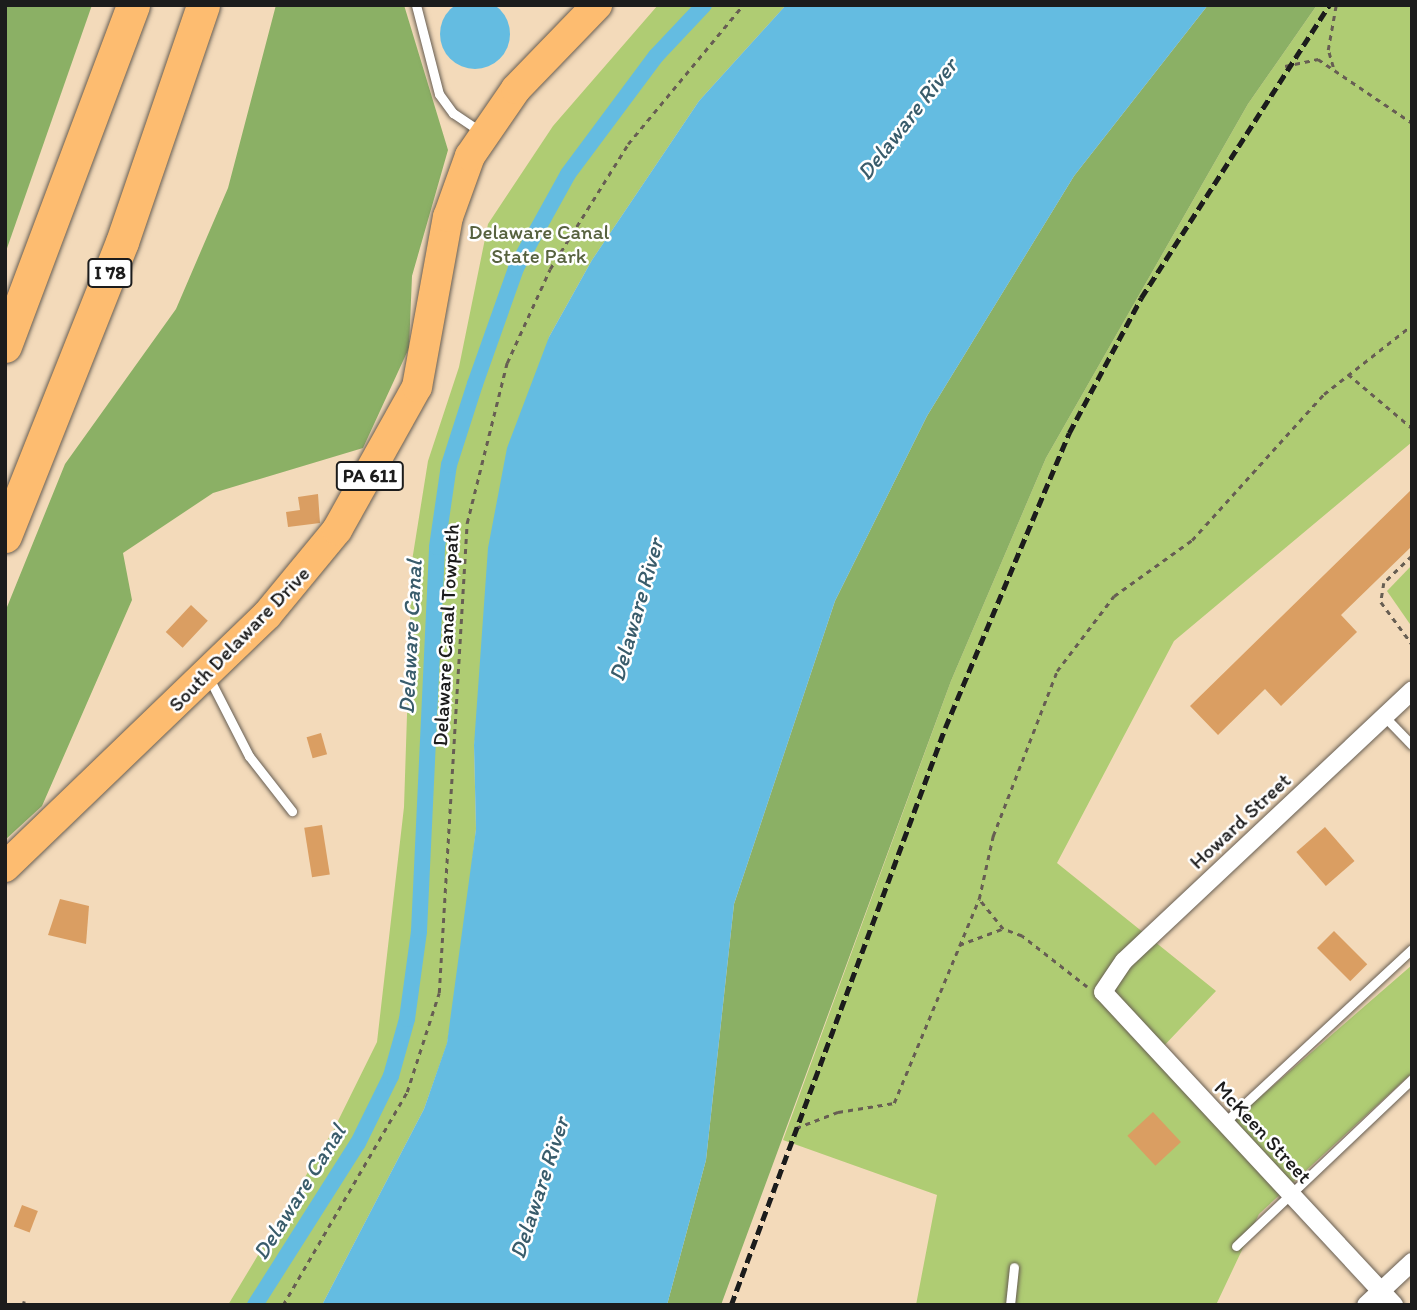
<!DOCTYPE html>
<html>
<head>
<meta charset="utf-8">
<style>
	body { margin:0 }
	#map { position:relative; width:1417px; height:1310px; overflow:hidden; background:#f3daba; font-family:Itim,sans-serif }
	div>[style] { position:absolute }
	.green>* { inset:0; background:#afcc73 }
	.forest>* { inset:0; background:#8bb065 }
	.water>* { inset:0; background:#64bce1 }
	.round { border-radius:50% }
	.canal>* { height:16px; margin:-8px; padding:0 8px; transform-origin:8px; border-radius:8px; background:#64bce1 }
	.building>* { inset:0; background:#da9e62; transform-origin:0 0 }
	.path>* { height:2.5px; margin-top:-1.25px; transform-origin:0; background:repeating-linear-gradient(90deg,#675e53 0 5px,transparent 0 10px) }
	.roads { filter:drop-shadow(0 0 2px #675e53) drop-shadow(0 0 2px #675e53) }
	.service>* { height:9px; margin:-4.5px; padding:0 4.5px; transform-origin:4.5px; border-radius:4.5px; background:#fff }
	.minor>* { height:18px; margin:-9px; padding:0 9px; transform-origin:9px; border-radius:9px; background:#fff }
	.trunk>* { height:30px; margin:-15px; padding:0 15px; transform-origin:15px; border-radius:15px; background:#fdbc70 }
	.motorway>* { height:33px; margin:-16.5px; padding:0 16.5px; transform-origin:16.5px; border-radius:16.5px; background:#fdbc70 }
	.rail>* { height:4.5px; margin-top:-2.25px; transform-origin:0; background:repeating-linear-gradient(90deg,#1c1c1c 0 10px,transparent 0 15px) }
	span { translate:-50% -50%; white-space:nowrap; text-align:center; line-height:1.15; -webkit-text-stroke:5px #fff; paint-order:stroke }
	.shield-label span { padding:2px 5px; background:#fff; border:2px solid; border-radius:5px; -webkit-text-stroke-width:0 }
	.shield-label { font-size:19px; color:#1c1c1c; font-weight:700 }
	.park-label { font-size:21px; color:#57623f }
	.street-label { font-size:21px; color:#1c1c1c }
	.water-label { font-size:23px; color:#395c6b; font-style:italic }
	.frame { position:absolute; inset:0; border:7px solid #1c1c1c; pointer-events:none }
</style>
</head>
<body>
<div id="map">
	<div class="green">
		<div style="clip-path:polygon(658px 5px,786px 5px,699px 101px,592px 260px,549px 337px,474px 745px,476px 829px,460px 969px,447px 1044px,424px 1109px,322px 1305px,228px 1305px,334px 1129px,377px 1042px,404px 807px,412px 561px,428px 461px,459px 367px,488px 224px,553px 126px)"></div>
		<div style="clip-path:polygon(1317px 5px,1412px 5px,1412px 442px,1174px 641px,1057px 863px,1216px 991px,1160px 1050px,1229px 1124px,1412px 965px,1412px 1073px,1259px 1214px,1216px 1305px,916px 1305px,937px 1195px,783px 1140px,951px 681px,1046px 458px,1248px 104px)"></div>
		<div style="clip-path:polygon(1412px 565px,1412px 627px,1387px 591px)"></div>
	</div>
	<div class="forest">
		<div style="clip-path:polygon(5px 5px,92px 5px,5px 254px)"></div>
		<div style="clip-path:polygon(276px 5px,404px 5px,448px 150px,412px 276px,409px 348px,363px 448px,213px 493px,123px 553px,132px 600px,42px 806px,5px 840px,5px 612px,65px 464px,176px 309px,228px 188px)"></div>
		<div style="clip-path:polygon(1208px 5px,1317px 5px,1248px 104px,1046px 458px,951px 681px,721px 1305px,667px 1305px,706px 1160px,734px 904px,835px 601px,927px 416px,1074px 176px)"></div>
	</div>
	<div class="water">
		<div class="round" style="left:440px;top:-1px;width:70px;height:70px"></div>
		<div style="clip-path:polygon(786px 5px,1208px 5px,1074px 176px,927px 416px,835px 601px,734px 904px,706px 1160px,667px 1305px,322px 1305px,424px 1109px,447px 1043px,476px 829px,474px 745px,488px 548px,507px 448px,549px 337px,592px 260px,699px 101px)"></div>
	</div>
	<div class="canal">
		<div style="left:255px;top:1305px;width:192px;rotate:-57.6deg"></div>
		<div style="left:358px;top:1143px;width:75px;rotate:-63.8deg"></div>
		<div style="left:391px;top:1076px;width:59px;rotate:-74.3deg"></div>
		<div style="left:407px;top:1019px;width:89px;rotate:-82.2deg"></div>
		<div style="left:419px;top:931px;width:384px;rotate:-87.3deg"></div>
		<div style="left:437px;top:547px;width:83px;rotate:-81.7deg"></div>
		<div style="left:449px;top:465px;width:85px;rotate:-72.2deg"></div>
		<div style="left:475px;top:384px;width:123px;rotate:-70.5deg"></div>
		<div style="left:516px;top:268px;width:107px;rotate:-61deg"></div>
		<div style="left:568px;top:174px;width:147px;rotate:-53.3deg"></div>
		<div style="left:656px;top:56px;width:70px;rotate:-46.7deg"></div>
	</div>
	<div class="building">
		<div style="clip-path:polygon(1412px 489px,1412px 546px,1341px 615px,1357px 632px,1281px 706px,1265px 689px,1218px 735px,1190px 706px)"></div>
		<div style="clip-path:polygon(318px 494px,320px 523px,288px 527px,286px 512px,300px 510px,298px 497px)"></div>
		<div style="left:191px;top:605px;width:23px;height:37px;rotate:43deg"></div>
		<div style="left:321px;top:733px;width:22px;height:15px;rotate:74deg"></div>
		<div style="left:322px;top:825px;width:50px;height:18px;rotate:81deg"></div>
		<div style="left:1325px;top:827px;width:45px;height:38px;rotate:49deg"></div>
		<div style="clip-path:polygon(60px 899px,89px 906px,86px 944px,48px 935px)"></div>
		<div style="left:1334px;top:931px;width:47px;height:24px;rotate:45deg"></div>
		<div style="left:1153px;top:1112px;width:41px;height:35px;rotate:47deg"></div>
		<div style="left:22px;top:1205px;width:17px;height:23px;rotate:21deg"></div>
	</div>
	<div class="path">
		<div style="left:1285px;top:66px;width:34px;rotate:-12deg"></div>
		<div style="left:1318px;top:59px;width:114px;rotate:34.2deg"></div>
		<div style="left:1333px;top:67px;width:18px;rotate:-106deg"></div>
		<div style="left:1328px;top:50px;width:46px;rotate:-79.9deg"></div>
		<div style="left:1348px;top:374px;width:84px;rotate:40.2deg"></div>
		<div style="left:1412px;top:556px;width:39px;rotate:136deg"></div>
		<div style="left:1384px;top:583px;width:19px;rotate:99deg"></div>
		<div style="left:1381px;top:602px;width:52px;rotate:53.6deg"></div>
		<div style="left:959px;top:945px;width:46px;rotate:-20.4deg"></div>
		<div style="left:1087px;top:987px;width:83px;rotate:-141.9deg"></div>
		<div style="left:1022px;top:936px;width:20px;rotate:-160deg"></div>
		<div style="left:1003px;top:929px;width:38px;rotate:-129deg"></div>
		<div style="left:979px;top:899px;width:65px;rotate:-77.5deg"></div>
		<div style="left:993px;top:836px;width:177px;rotate:-68.8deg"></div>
		<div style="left:1057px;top:671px;width:94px;rotate:-52.8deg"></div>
		<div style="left:1114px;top:596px;width:96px;rotate:-35.7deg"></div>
		<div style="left:1192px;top:540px;width:197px;rotate:-47.9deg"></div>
		<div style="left:1324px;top:394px;width:112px;rotate:-38.1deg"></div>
		<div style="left:796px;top:1128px;width:45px;rotate:-20.9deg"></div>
		<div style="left:838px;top:1112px;width:57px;rotate:-9.1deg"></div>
		<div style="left:894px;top:1103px;width:221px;rotate:-67.4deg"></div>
		<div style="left:23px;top:1305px;width:4px;rotate:-76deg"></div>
		<div style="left:283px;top:1305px;width:246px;rotate:-59.8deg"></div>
		<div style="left:407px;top:1092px;width:104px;rotate:-72.1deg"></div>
		<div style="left:439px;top:993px;width:471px;rotate:-86.6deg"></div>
		<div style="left:467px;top:523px;width:165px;rotate:-76deg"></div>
		<div style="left:507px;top:363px;width:103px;rotate:-65.4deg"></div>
		<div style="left:550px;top:269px;width:147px;rotate:-58deg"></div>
		<div style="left:628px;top:144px;width:180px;rotate:-50.4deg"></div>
	</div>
	<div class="roads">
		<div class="service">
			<div style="left:416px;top:5px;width:92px;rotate:75.5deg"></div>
			<div style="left:439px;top:94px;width:24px;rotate:54deg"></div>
			<div style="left:453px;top:113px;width:34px;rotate:34deg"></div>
			<div style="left:208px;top:676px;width:90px;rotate:62.9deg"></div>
			<div style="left:249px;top:756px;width:70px;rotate:52deg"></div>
			<div style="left:1384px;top:716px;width:40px;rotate:46deg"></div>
			<div style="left:1224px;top:1123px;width:256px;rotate:-42.8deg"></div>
			<div style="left:1236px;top:1246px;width:243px;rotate:-43.5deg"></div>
			<div style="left:1010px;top:1305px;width:38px;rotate:-84deg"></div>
		</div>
		<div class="minor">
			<div style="left:1366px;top:1305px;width:63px;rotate:-43.1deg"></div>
			<div style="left:1394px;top:1305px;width:427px;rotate:-132.9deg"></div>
			<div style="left:1103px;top:992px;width:37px;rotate:-56deg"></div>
			<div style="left:1124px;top:961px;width:395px;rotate:-43.2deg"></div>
		</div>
		<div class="trunk">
			<div style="left:5px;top:867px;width:364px;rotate:-43.9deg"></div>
			<div style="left:267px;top:615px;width:110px;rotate:-50.5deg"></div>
			<div style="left:337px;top:530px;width:164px;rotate:-60.8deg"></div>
			<div style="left:417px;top:387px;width:173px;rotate:-79.7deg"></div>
			<div style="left:448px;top:217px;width:65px;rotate:-70.2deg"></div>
			<div style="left:470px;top:156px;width:81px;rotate:-55.5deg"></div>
			<div style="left:516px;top:89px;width:117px;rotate:-46deg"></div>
		</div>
		<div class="motorway">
			<div style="left:5px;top:346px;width:364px;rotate:-69.4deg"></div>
			<div style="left:5px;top:536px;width:316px;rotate:-68.3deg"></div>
			<div style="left:122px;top:242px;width:250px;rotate:-71.1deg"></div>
		</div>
	</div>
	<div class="rail">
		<div style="left:731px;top:1305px;width:615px;rotate:-69.65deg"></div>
		<div style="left:945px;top:728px;width:320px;rotate:-67.2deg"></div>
		<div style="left:1069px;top:433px;width:153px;rotate:-61.9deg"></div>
		<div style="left:1141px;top:298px;width:348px;rotate:-57.3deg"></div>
	</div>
	<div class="shield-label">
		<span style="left:110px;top:273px">I 78</span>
		<span style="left:370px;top:476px">PA 611</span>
	</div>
	<div class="park-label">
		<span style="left:539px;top:244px">Delaware Canal<br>State Park</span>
	</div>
	<div class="street-label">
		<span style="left:446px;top:635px;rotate:-87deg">Delaware Canal Towpath</span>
		<span style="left:239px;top:639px;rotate:-46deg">South Delaware Drive</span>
		<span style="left:1240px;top:821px;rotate:-43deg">Howard Street</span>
		<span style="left:1263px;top:1132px;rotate:47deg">McKeen Street</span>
	</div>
	<div class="water-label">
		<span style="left:907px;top:119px;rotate:-52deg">Delaware River</span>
		<span style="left:636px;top:610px;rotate:-74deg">Delaware River</span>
		<span style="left:410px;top:637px;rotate:-87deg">Delaware Canal</span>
		<span style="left:539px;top:1188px;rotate:-72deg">Delaware River</span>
		<span style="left:299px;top:1192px;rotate:-58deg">Delaware Canal</span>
	</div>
	<div class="frame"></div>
</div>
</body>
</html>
